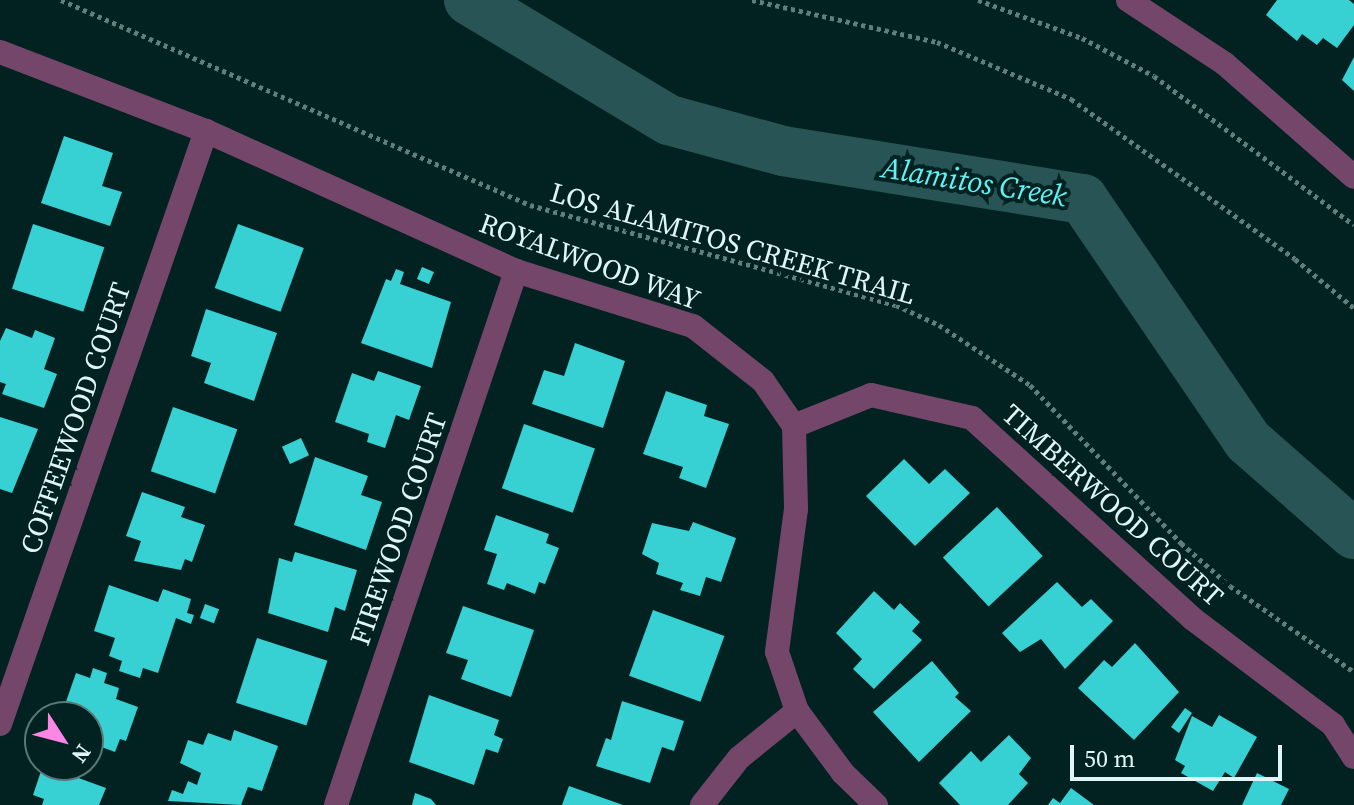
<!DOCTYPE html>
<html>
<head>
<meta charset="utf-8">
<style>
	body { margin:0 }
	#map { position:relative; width:1354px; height:805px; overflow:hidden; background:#022222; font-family:"Source Serif 4",serif }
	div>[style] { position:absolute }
	.river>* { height:50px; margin:-25px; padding:0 25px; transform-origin:25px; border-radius:25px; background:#285455 }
	.building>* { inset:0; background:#37d1d3; transform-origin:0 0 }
	.path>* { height:5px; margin-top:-2.5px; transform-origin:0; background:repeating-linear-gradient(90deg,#617d7d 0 4px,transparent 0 8px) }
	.street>* { height:24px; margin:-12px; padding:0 12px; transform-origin:12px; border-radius:12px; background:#74466a }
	span { translate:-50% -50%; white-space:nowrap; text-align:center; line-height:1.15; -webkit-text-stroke:8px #022222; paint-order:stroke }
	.street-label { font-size:28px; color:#e0f6f6 }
	.water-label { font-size:30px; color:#63f2f4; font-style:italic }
	.north { position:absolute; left:24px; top:701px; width:80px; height:80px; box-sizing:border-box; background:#022222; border:2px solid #5b7777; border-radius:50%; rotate:126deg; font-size:22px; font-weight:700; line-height:32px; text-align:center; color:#e0f6f6 }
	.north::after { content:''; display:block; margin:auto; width:28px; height:36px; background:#fb86e4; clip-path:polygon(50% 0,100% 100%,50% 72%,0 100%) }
	.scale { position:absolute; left:1070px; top:745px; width:212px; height:36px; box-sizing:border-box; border:4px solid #e0f6f6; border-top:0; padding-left:10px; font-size:24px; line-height:28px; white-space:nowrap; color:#e0f6f6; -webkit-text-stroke:6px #022222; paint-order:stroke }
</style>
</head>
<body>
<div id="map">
	<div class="river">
		<div style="left:469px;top:0;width:233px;rotate:31deg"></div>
		<div style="left:669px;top:120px;width:118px;rotate:15.2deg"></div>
		<div style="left:783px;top:151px;width:304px;rotate:9.1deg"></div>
		<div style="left:1083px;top:199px;width:293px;rotate:55.7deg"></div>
		<div style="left:1248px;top:441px;width:141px;rotate:41.3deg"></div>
	</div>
	<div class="building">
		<div style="clip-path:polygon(1277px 0,1349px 0,1354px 4px,1354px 25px,1337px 48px,1323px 38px,1317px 45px,1302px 34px,1297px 41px,1266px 15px)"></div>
		<div style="clip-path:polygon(1354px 57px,1354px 91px,1342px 80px)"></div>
		<div style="clip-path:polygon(64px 136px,113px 153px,102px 186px,122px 192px,110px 226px,41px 203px)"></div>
		<div style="left:33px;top:224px;width:75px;height:68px;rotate:18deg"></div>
		<div style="left:238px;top:224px;width:70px;height:68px;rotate:20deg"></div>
		<div style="left:422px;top:267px;width:13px;height:13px;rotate:23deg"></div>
		<div style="clip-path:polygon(396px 269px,404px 272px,400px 284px,451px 302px,432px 368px,361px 343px,386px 279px,391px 281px)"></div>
		<div style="clip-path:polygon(206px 309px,277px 333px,254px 401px,204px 383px,211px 363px,191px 356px)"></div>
		<div style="clip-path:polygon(6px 328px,32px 338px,35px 330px,55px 338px,44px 369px,57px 374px,44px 408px,2px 394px,6px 384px,0 382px,0 341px)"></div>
		<div style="clip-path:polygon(575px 343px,625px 361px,603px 428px,532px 404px,544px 370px,564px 376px)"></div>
		<div style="clip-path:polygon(378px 371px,421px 386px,409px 420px,396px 415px,385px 448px,367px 442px,369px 434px,335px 422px,352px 373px,374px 381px)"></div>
		<div style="clip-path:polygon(666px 391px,707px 405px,704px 416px,729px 424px,706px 488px,679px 478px,683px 467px,643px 454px)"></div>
		<div style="left:173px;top:407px;width:68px;height:68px;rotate:19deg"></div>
		<div style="clip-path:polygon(0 417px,38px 429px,12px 493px,0 489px)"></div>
		<div style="left:524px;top:424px;width:75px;height:68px;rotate:19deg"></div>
		<div style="left:301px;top:438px;width:19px;height:21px;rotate:65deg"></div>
		<div style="clip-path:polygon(315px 457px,368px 476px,361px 495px,382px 502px,366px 550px,294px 525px)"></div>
		<div style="clip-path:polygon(904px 459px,929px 484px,945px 469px,970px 493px,915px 546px,866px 496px)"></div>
		<div style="clip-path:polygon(142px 492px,185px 507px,181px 517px,205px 525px,192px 562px,185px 559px,181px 570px,134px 561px,141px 541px,126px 536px)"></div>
		<div style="left:997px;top:507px;width:67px;height:74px;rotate:47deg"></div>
		<div style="clip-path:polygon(496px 515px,549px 534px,546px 543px,559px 548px,545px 584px,539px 582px,535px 594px,507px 583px,504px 590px,487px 584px,497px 554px,484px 550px)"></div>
		<div style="clip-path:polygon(693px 522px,736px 538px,721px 582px,706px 577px,700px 596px,680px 590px,683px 583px,656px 574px,659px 563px,642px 554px,652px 523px,689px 531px)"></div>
		<div style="clip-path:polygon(295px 552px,357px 570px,345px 611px,335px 607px,328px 632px,268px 613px,279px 558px,292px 562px)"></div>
		<div style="clip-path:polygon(1057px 582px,1082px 607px,1091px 599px,1113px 621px,1065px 669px,1041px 639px,1020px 652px,1002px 633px)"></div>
		<div style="clip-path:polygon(109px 585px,158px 602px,163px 589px,191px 599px,187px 613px,194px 615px,191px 624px,176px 618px,158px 673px,143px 668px,140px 678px,119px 671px,122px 661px,109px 656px,115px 638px,94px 631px)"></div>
		<div style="clip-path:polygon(874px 591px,894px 610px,900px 603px,920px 622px,912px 631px,922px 640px,874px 689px,853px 669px,862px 659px,836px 633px)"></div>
		<div style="left:205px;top:604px;width:15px;height:15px;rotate:20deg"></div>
		<div style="clip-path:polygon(463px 606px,534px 630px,511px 697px,461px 679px,468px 660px,446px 653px)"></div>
		<div style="left:653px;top:610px;width:76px;height:70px;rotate:20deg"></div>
		<div style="left:257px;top:638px;width:74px;height:68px;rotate:18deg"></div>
		<div style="clip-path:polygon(1135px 643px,1179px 692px,1134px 740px,1078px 688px,1104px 660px,1112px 667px)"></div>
		<div style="clip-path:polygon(932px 661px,959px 693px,955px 697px,971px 711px,919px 762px,873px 712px)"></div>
		<div style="clip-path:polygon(93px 668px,107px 673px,104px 683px,119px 688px,116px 699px,138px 707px,126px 741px,120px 739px,115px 752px,88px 742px,88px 717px,61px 716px,76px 673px,90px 678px)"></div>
		<div style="clip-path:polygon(429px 695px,499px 720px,494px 735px,503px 739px,498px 753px,486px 749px,474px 785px,409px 762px)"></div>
		<div style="clip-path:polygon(622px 701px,684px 721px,674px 751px,662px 747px,650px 783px,596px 766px,606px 738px,611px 740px)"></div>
		<div style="clip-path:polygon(1185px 708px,1192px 713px,1179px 733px,1171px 727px)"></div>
		<div style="clip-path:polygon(1219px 715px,1257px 737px,1234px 778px,1225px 772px,1213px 791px,1181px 773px,1185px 766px,1175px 760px,1192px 716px,1212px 727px)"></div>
		<div style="clip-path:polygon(234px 730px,278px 746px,262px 791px,248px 787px,241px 805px,168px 801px,172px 790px,183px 794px,188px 781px,197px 785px,201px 773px,180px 763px,188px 740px,203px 745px,208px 733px,231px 741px)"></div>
		<div style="clip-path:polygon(1009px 735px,1031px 758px,1019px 774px,1028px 783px,1008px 805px,960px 805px,939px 783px,971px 751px,981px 762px)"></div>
		<div style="clip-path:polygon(43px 765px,106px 788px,99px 805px,42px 805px,44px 799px,33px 795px)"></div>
		<div style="clip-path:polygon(1257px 773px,1289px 789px,1281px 805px,1242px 805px)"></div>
		<div style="clip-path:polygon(569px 786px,623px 805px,562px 805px)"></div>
		<div style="clip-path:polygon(1071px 788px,1094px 805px,1048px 805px,1053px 798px,1060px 803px)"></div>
		<div style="clip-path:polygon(415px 793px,431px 799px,436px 805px,412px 805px)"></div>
	</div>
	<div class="path">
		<div style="left:61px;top:0;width:512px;rotate:23.61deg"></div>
		<div style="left:530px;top:205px;width:379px;rotate:15.3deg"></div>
		<div style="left:896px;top:305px;width:47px;rotate:24.9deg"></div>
		<div style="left:939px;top:325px;width:109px;rotate:33.4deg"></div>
		<div style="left:1030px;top:385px;width:219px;rotate:46.3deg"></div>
		<div style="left:1181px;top:543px;width:65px;rotate:41.3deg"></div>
		<div style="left:1230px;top:586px;width:151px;rotate:34.7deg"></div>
		<div style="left:752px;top:0;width:190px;rotate:12.8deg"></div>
		<div style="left:937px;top:42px;width:146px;rotate:23deg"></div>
		<div style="left:1071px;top:99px;width:275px;rotate:35.5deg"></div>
		<div style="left:1295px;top:259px;width:77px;rotate:39.7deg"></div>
		<div style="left:978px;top:0;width:111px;rotate:20.1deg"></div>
		<div style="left:1082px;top:38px;width:81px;rotate:27.8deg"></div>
		<div style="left:1154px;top:76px;width:249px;rotate:36.7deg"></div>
	</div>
	<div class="street">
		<div style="left:1128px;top:0;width:116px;rotate:33.4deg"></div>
		<div style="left:1225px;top:64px;width:171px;rotate:41.2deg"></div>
		<div style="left:0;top:52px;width:221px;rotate:21deg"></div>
		<div style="left:206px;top:131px;width:340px;rotate:24.3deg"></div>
		<div style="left:516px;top:271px;width:185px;rotate:17.3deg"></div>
		<div style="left:693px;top:326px;width:89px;rotate:38.2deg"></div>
		<div style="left:763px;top:381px;width:55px;rotate:55.4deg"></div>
		<div style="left:794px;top:426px;width:83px;rotate:88.6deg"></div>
		<div style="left:796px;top:509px;width:144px;rotate:97.6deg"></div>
		<div style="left:777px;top:652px;width:62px;rotate:71.3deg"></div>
		<div style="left:797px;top:711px;width:77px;rotate:53.4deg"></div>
		<div style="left:843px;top:773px;width:46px;rotate:44.1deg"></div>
		<div style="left:794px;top:426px;width:83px;rotate:-21.9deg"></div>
		<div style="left:871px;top:395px;width:104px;rotate:12.8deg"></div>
		<div style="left:972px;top:418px;width:299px;rotate:42.3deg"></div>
		<div style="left:1193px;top:619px;width:176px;rotate:37.1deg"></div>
		<div style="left:1333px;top:725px;width:38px;rotate:57deg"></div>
		<div style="left:0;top:724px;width:628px;rotate:-70.84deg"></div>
		<div style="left:336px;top:805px;width:564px;rotate:-71.37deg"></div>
		<div style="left:702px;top:805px;width:60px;rotate:-51.8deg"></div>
		<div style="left:739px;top:758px;width:75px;rotate:-39deg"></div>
	</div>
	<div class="street-label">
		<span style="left:733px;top:243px;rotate:16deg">LOS ALAMITOS CREEK TRAIL</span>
		<span style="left:590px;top:261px;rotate:20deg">ROYALWOOD WAY</span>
		<span style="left:75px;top:418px;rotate:-71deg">COFFEEWOOD COURT</span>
		<span style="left:1113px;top:505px;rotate:42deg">TIMBERWOOD COURT</span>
		<span style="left:398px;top:529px;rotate:-71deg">FIREWOOD COURT</span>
	</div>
	<div class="water-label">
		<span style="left:974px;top:182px;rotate:9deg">Alamitos Creek</span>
	</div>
	<div class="north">N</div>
	<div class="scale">50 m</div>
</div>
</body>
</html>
